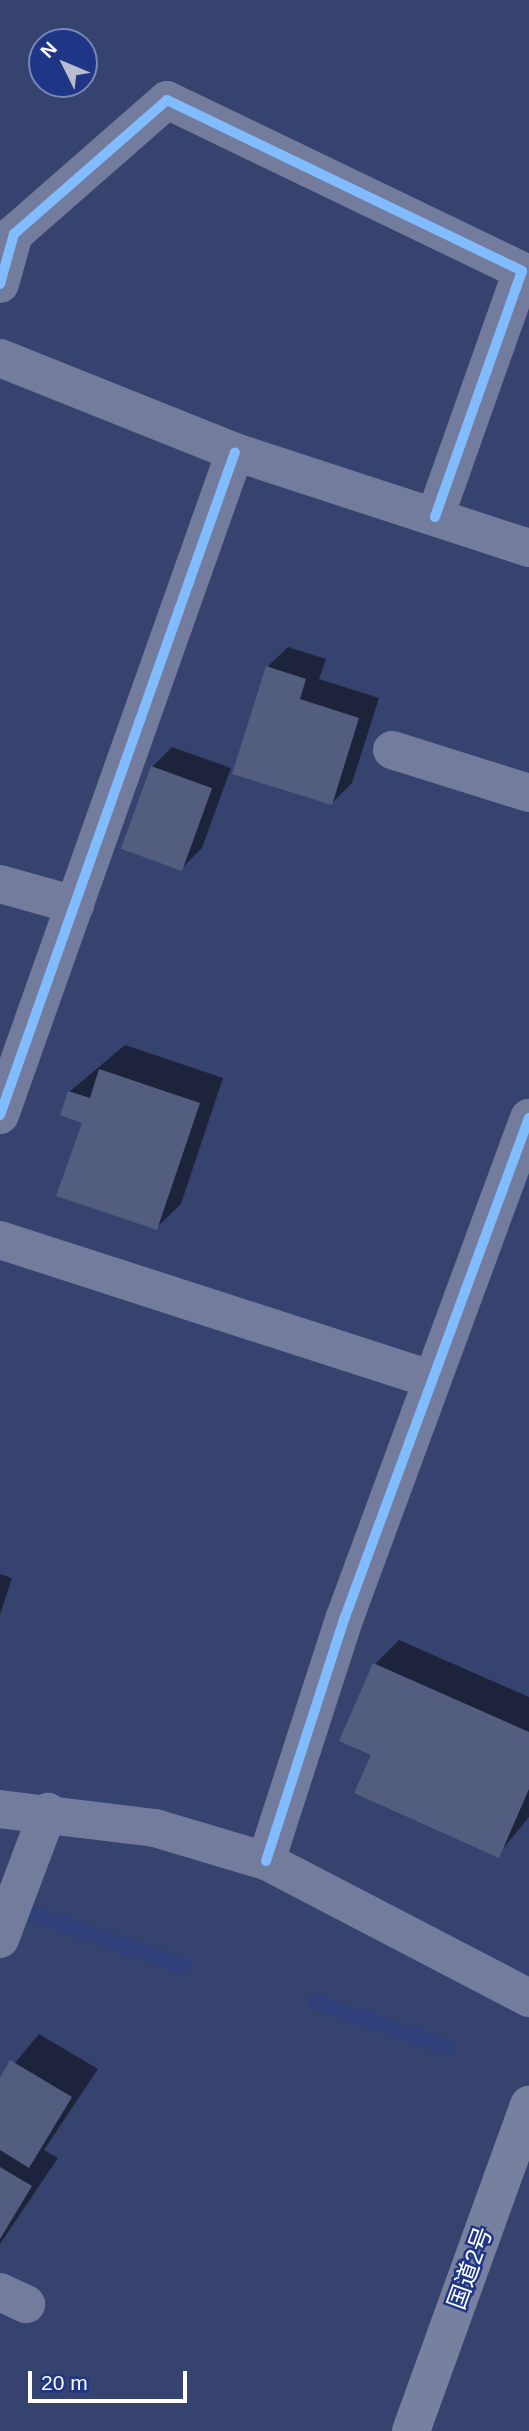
<!DOCTYPE html>
<html>
<head>
<meta charset="utf-8">
<style>
	body { margin:0 }
	#map { position:relative; width:529px; height:2431px; overflow:hidden; background:#37436f; font-family:Helvetica,"Noto Sans JP",sans-serif }
	div>[style] { position:absolute }
	.shadow>* { inset:0; background:#0007 }
	.stream>* { height:16px; margin:-8px; padding:0 8px; transform-origin:8px; border-radius:8px; background:#2f407b }
	.building>* { inset:0; background:#525d80; transform-origin:0 0 }
	.minor>* { height:38px; margin:-19px; padding:0 19px; transform-origin:19px; border-radius:19px; background:#737c9d }
	.trunk>* { height:38px; margin:-19px; padding:0 19px; transform-origin:19px; border-radius:19px; background:#78809f }
	.cycleway>* { height:10px; margin:-5px; padding:0 5px; transform-origin:5px; border-radius:5px; background:#80bcff }
	span { translate:-50% -50%; white-space:nowrap; text-align:center; line-height:1.15; -webkit-text-stroke:5px #1f3687; paint-order:stroke }
	.street-label { font-size:24px; color:#fff }
	.north { position:absolute; left:28px; top:28px; width:70px; height:70px; box-sizing:border-box; background:#1f3687; border:2px solid #7986b7; border-radius:50%; rotate:313deg; font-size:19px; font-weight:700; line-height:28px; text-align:center; color:#fff }
	.north::after { content:''; display:block; margin:auto; width:24px; height:32px; background:#b9bdcd; clip-path:polygon(50% 0,100% 100%,50% 72%,0 100%) }
	.scale { position:absolute; left:28px; top:2371px; width:159px; height:32px; box-sizing:border-box; border:4px solid #fff; border-top:0; padding-left:9px; font-size:21px; line-height:24px; white-space:nowrap; color:#fff; -webkit-text-stroke:5px #1f3687; paint-order:stroke }
</style>
</head>
<body>
<div id="map">
	<div class="shadow">
		<div style="clip-path:polygon(288px 647px,326px 659px,319px 679px,379px 698px,352px 783px,332px 803px,267px 667px)"></div>
		<div style="clip-path:polygon(172px 747px,231px 768px,202px 848px,182px 868px,152px 767px)"></div>
		<div style="clip-path:polygon(125px 1045px,223px 1078px,181px 1204px,156px 1228px,69px 1092px)"></div>
		<div style="clip-path:polygon(0 1574px,12px 1578px,0 1615px)"></div>
		<div style="clip-path:polygon(399px 1640px,529px 1697px,529px 1817px,498px 1855px,373px 1754px,375px 1664px)"></div>
		<div style="clip-path:polygon(39px 2034px,98px 2069px,44px 2150px,58px 2158px,0 2244px,0 2081px)"></div>
	</div>
	<div class="stream">
		<div style="left:10px;top:1906px;width:183px;rotate:19.1deg"></div>
		<div style="left:315px;top:2002px;width:142px;rotate:18.9deg"></div>
	</div>
	<div class="building">
		<div style="clip-path:polygon(266px 666px,306px 679px,300px 699px,359px 718px,332px 805px,232px 774px)"></div>
		<div style="left:151px;top:766px;width:65px;height:88px;rotate:20deg"></div>
		<div style="clip-path:polygon(99px 1069px,200px 1103px,157px 1230px,56px 1196px,82px 1123px,60px 1115px,68px 1091px,90px 1098px)"></div>
		<div style="clip-path:polygon(373px 1663px,529px 1732px,529px 1789px,499px 1858px,354px 1793px,371px 1755px,339px 1741px)"></div>
		<div style="clip-path:polygon(10px 2060px,72px 2097px,29px 2168px,0 2150px,0 2078px)"></div>
		<div style="clip-path:polygon(0 2167px,32px 2186px,0 2239px)"></div>
	</div>
	<div class="minor">
		<div style="left:0;top:284px;width:52px;rotate:-74.4deg"></div>
		<div style="left:14px;top:234px;width:203px;rotate:-41.2deg"></div>
		<div style="left:167px;top:100px;width:394px;rotate:25.7deg"></div>
		<div style="left:522px;top:271px;width:261px;rotate:109.5deg"></div>
		<div style="left:0;top:358px;width:253px;rotate:21.8deg"></div>
		<div style="left:235px;top:452px;width:309px;rotate:18.1deg"></div>
		<div style="left:392px;top:750px;width:144px;rotate:17.4deg"></div>
		<div style="left:0;top:884px;width:78px;rotate:15.6deg"></div>
		<div style="left:0;top:1115px;width:703px;rotate:-70.48deg"></div>
		<div style="left:0;top:1240px;width:453px;rotate:17.9deg"></div>
		<div style="left:0;top:1809px;width:156px;rotate:7deg"></div>
		<div style="left:155px;top:1828px;width:116px;rotate:16.6deg"></div>
		<div style="left:266px;top:1861px;width:297px;rotate:27.5deg"></div>
		<div style="left:266px;top:1861px;width:256px;rotate:-72.1deg"></div>
		<div style="left:345px;top:1617px;width:532px;rotate:-69.76deg"></div>
		<div style="left:0;top:1939px;width:136px;rotate:-69.3deg"></div>
		<div style="left:0;top:2292px;width:29px;rotate:25deg"></div>
	</div>
	<div class="trunk">
		<div style="left:411px;top:2431px;width:347px;rotate:-70.1deg"></div>
	</div>
	<div class="cycleway">
		<div style="left:0;top:284px;width:52px;rotate:-74.4deg"></div>
		<div style="left:14px;top:234px;width:203px;rotate:-41.2deg"></div>
		<div style="left:167px;top:100px;width:394px;rotate:25.7deg"></div>
		<div style="left:522px;top:271px;width:261px;rotate:109.5deg"></div>
		<div style="left:0;top:1115px;width:703px;rotate:-70.48deg"></div>
		<div style="left:266px;top:1861px;width:256px;rotate:-72.1deg"></div>
		<div style="left:345px;top:1617px;width:532px;rotate:-69.76deg"></div>
	</div>
	<div class="street-label">
		<span style="left:470px;top:2268px;rotate:-70deg">国道2号</span>
	</div>
	<div class="north">N</div>
	<div class="scale">20 m</div>
</div>
</body>
</html>
